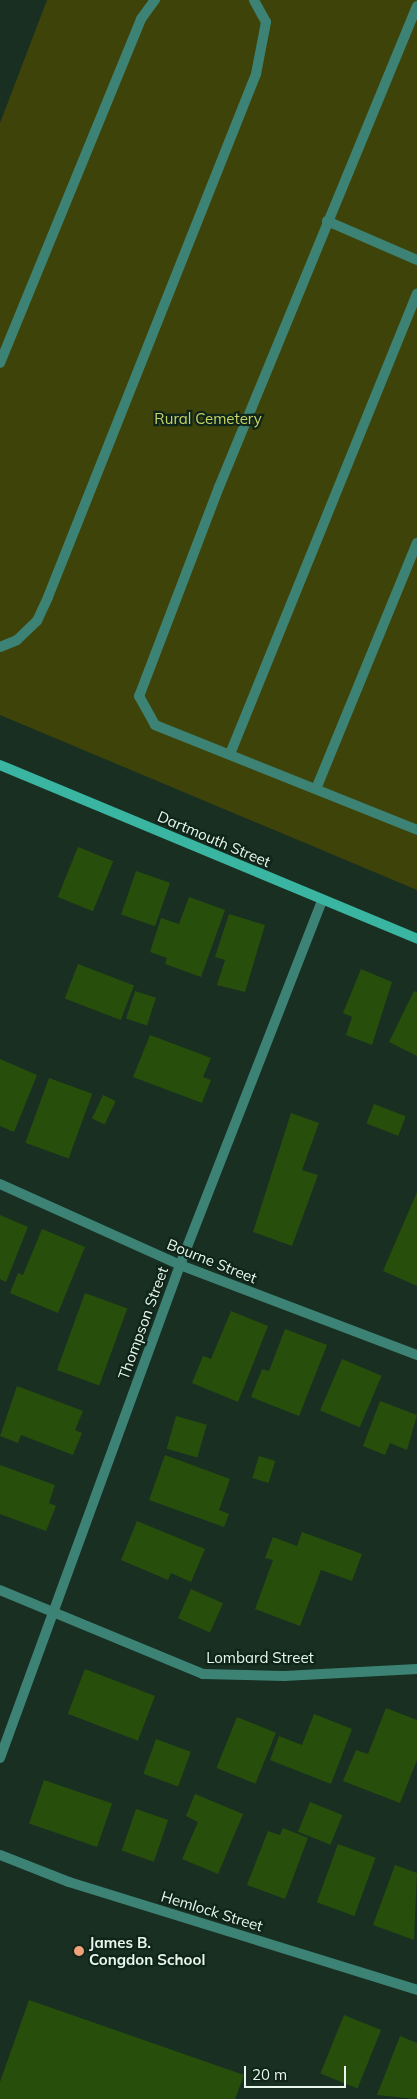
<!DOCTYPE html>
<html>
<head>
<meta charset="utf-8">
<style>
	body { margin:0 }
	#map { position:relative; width:417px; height:2099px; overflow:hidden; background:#182f22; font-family:Mulish,sans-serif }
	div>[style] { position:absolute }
	.green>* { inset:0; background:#3e430a }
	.building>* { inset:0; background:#274f0b; transform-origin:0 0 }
	.lane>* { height:10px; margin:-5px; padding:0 5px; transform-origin:5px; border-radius:5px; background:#3c8375 }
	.street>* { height:10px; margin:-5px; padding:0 5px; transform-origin:5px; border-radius:5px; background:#3c8375 }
	.secondary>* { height:10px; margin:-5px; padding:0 5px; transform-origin:5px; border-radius:5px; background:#39b5a1 }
	.dots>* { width:14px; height:14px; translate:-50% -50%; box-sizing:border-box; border:2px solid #0f2519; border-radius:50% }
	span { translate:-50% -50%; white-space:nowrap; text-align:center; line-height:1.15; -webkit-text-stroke:4.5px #0f2519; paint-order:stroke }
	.park-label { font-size:15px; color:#c8d366 }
	.street-label { font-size:15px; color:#e8f6ed }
	.poi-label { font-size:15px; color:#e8f6ed; font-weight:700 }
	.left { translate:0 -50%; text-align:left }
	.scale { position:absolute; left:244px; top:2066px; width:102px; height:22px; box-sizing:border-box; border:2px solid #e8f6ed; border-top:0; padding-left:6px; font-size:15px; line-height:18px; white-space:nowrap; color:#e8f6ed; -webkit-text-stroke:4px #0f2519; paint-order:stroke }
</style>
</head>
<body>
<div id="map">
	<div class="green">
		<div style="clip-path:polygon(47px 0,417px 0,417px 890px,0 715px,0 123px)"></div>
	</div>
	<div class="building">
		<div style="left:78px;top:847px;width:38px;height:54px;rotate:22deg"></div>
		<div style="left:136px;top:871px;width:36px;height:46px;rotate:19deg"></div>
		<div style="clip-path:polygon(189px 897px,225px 910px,201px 977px,165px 964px,167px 958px,150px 952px,161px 918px,179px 924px)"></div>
		<div style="clip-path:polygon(229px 914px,265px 925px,245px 992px,217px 985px,225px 960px,215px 957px)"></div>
		<div style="left:78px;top:964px;width:60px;height:37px;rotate:21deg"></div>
		<div style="clip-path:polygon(361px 969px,392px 982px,372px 1045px,346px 1035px,352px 1017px,343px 1013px)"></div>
		<div style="left:135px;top:991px;width:22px;height:29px;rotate:18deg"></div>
		<div style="clip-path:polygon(414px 991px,417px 992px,417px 1056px,389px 1042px)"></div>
		<div style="clip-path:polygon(150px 1035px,211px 1058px,203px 1077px,211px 1080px,202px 1103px,133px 1077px)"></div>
		<div style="clip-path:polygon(0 1059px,37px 1075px,14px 1132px,0 1126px)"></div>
		<div style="left:49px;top:1078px;width:46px;height:69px;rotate:20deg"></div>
		<div style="left:103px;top:1095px;width:14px;height:26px;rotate:25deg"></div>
		<div style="left:374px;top:1104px;width:34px;height:21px;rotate:21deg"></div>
		<div style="clip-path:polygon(291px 1113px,319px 1123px,302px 1170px,318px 1175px,292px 1246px,253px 1232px)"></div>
		<div style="clip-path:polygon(417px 1192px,417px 1286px,383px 1271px)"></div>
		<div style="clip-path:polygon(0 1215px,28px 1227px,6px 1282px,0 1279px)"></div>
		<div style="clip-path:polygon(42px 1229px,85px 1247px,58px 1313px,10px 1293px,18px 1273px,23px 1275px)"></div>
		<div style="left:85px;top:1293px;width:45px;height:82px;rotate:20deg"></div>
		<div style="clip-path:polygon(231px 1311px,268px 1326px,238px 1402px,192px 1383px,203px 1356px,211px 1359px)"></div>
		<div style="clip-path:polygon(285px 1329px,327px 1345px,299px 1416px,251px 1397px,262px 1369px,269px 1371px)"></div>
		<div style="left:342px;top:1359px;width:43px;height:56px;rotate:23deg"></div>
		<div style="clip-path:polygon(17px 1386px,83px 1411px,75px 1430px,82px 1433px,73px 1455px,21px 1435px,18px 1443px,0 1436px)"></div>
		<div style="clip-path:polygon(380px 1401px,417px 1415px,407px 1450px,390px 1443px,385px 1455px,363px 1446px)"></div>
		<div style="left:176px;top:1416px;width:32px;height:34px;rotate:16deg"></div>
		<div style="clip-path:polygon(165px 1455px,230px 1479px,219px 1510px,229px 1514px,224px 1527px,149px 1500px)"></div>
		<div style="left:259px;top:1456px;width:17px;height:23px;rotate:17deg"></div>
		<div style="clip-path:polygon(0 1465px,55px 1485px,49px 1503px,56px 1506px,46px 1531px,0 1514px)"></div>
		<div style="clip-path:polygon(137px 1521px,205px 1549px,191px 1582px,171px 1573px,168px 1580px,121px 1560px)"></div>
		<div style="clip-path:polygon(302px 1532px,362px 1554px,352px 1581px,321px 1570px,300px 1626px,255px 1609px,273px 1560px,265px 1558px,273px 1537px,297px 1546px)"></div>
		<div style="left:191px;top:1589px;width:35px;height:32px;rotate:24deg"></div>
		<div style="left:85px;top:1669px;width:75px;height:48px;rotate:21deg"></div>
		<div style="clip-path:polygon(386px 1708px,417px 1720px,417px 1760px,400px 1803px,343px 1781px,356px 1750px,368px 1754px)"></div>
		<div style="clip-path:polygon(314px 1714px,352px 1729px,331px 1784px,270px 1760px,279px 1736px,302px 1745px)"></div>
		<div style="left:237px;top:1717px;width:42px;height:55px;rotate:22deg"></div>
		<div style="left:156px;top:1739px;width:37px;height:37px;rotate:20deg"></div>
		<div style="left:44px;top:1780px;width:72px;height:46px;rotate:19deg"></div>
		<div style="clip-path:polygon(195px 1794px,243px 1814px,218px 1874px,182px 1859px,198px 1822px,186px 1816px)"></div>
		<div style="left:310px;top:1802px;width:35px;height:32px;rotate:22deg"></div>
		<div style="left:136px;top:1809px;width:34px;height:44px;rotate:19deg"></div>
		<div style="clip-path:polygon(283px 1828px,308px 1838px,285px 1899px,247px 1885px,268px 1831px,280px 1835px)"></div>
		<div style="left:338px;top:1844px;width:40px;height:62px;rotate:20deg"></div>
		<div style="clip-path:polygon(395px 1865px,417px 1873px,414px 1940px,373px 1925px)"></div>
		<div style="clip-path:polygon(29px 2000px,244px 2075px,235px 2099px,0 2099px,0 2082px)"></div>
		<div style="left:344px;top:2015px;width:40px;height:63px;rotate:22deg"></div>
		<div style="clip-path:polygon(400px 2036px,417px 2043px,417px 2099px,377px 2095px)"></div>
	</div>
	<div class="lane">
		<div style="left:417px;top:6px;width:520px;rotate:112.37deg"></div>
		<div style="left:219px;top:487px;width:224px;rotate:110.9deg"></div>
		<div style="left:139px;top:696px;width:33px;rotate:61deg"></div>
		<div style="left:155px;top:725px;width:282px;rotate:21.8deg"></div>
		<div style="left:327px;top:221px;width:98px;rotate:23.4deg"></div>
		<div style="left:0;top:363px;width:372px;rotate:-67.7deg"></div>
		<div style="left:141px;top:19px;width:24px;rotate:-54deg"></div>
		<div style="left:0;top:647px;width:18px;rotate:-22deg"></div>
		<div style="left:17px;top:640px;width:28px;rotate:-44deg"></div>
		<div style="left:37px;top:621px;width:26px;rotate:-65deg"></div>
		<div style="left:48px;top:597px;width:563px;rotate:-68.31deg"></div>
		<div style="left:256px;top:74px;width:53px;rotate:-79.1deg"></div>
		<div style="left:266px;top:22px;width:25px;rotate:-119deg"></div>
		<div style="left:230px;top:754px;width:497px;rotate:-67.9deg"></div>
		<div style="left:316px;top:789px;width:266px;rotate:-67.7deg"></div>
	</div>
	<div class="street">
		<div style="left:0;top:1184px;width:197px;rotate:24.2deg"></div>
		<div style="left:180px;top:1265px;width:254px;rotate:20.8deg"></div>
		<div style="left:0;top:1590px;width:220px;rotate:22.5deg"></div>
		<div style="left:203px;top:1674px;width:81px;rotate:1.4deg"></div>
		<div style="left:284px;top:1676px;width:133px;rotate:-3deg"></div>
		<div style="left:0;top:1758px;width:525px;rotate:-69.94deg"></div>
		<div style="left:180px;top:1265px;width:392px;rotate:-68.7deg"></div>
		<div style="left:0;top:1855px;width:74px;rotate:21.4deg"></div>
		<div style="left:69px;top:1882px;width:364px;rotate:17.2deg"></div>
	</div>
	<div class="secondary">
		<div style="left:0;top:765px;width:452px;rotate:22.6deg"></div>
	</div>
	<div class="dots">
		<div style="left:79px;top:1951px;background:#f0a279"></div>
	</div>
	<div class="park-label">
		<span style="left:208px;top:419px">Rural Cemetery</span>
	</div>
	<div class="street-label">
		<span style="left:214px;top:839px;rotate:23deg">Dartmouth Street</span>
		<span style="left:212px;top:1261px;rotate:22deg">Bourne Street</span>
		<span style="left:143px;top:1323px;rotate:-70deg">Thompson Street</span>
		<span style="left:260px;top:1658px">Lombard Street</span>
		<span style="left:212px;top:1911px;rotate:17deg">Hemlock Street</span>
	</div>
	<div class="poi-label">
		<span class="left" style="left:89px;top:1951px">James B.<br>Congdon School</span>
	</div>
	<div class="scale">20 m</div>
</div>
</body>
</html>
